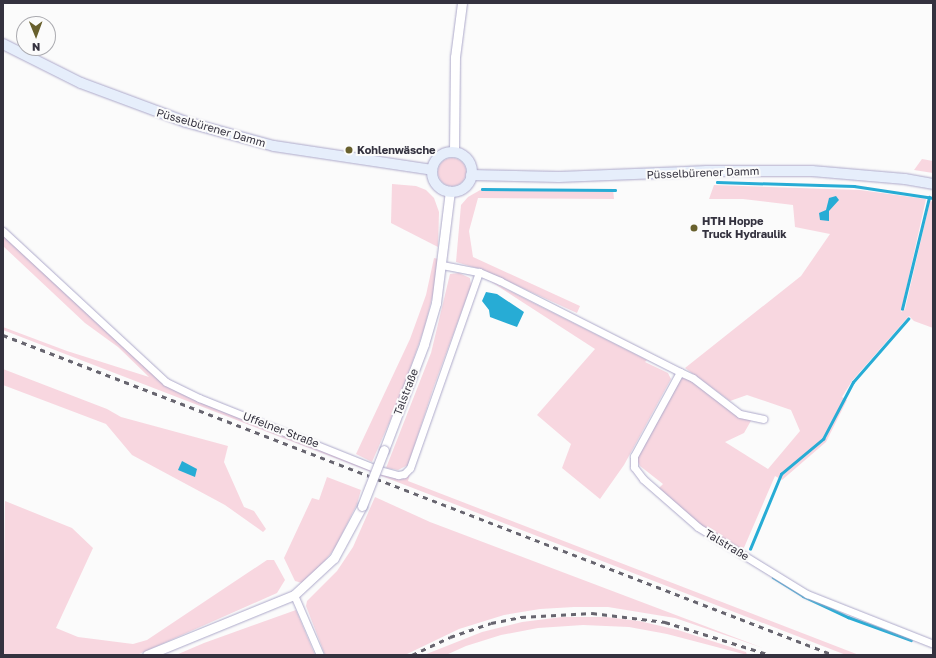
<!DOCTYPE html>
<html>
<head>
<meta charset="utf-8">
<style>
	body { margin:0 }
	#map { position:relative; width:936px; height:658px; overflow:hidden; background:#fbfbfb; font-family:"Golos Text",sans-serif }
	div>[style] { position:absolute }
	.green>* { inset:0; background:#f8d7e0 }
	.round { border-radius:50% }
	.water>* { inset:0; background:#27acd5 }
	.stream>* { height:2.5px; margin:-1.25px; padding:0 1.25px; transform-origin:1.25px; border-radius:1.25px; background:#27acd5 }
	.roads { filter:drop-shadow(0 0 1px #ada9ca) drop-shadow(0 0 1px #ada9ca) }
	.minor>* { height:7px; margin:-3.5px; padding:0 3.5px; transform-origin:3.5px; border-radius:3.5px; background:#fff }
	.tertiary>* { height:9px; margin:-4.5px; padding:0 4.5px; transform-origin:4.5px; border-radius:4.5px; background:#fff }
	.secondary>* { height:10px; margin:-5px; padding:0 5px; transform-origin:5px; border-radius:5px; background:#e6eefb }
	.secondary>.ring { margin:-5px; padding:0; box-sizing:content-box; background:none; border:10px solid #e6eefb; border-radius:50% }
	.rail>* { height:2.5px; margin-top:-1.25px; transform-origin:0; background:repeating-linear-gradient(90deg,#67656f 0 5px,transparent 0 10px) }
	.bridges { filter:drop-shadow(0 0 1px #ada9ca) drop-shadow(0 0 1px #ada9ca) }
	.tertiary-bridge>* { height:9px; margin:-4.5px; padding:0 4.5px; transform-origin:4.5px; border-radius:4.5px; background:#fff }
	.dots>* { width:11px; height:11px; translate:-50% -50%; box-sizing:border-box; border:2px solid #fbfbfb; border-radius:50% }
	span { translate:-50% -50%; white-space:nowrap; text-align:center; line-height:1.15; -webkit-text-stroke:4px #fbfbfb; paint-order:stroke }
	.street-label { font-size:11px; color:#34323f }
	.poi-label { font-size:11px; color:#34323f; font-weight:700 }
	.left { translate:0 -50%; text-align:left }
	.frame { position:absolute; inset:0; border:4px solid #34323f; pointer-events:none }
	.north { position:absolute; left:16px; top:16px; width:40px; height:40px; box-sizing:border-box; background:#fbfbfb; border:1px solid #ababb0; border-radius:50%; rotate:179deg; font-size:11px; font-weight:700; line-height:16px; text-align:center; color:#34323f }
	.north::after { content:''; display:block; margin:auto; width:14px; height:18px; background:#68602d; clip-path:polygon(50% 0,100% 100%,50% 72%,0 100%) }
</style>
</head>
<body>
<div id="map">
	<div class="green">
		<div class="round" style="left:438px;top:158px;width:28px;height:28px"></div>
		<div style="clip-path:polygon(922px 159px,933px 161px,933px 173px,914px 170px)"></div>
		<div style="clip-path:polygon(392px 184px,416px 186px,426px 190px,434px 198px,439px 212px,438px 247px,391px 223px)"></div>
		<div style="clip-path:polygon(714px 185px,860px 190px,926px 199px,901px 312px,905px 309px,930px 201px,933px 202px,933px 328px,914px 321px,909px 316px,852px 381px,842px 397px,847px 400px,826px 442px,782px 480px,775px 476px,743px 550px,698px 524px,659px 488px,663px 484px,640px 466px,636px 458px,681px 377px,691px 380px,752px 419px,744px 433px,725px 442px,768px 469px,800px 431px,791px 410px,747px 395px,730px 401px,685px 368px,801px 276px,830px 234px,795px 227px,793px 205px,743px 199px,709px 199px)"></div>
		<div style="clip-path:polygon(482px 189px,613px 189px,614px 199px,478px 198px,469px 231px,473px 257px,580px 306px,577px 313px,483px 270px,456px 262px,461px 205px,468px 197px)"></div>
		<div style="clip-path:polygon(3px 233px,161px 380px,392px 476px,411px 470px,408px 481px,859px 655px,846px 655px,3px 330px,3px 327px,67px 351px,149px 377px,118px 347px,85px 323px,3px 246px)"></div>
		<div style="clip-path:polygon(434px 258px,439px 259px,436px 283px,424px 329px,399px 400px,372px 462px,356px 454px,410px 339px,426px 295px)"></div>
		<div style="clip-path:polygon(459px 273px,470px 278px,471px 286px,434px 386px,408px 465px,398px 470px,386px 468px,431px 353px,450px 274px)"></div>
		<div style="clip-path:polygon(490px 281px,647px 360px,645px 362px,668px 373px,671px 379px,624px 465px,600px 499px,562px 468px,571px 444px,537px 415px,595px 349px)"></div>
		<div style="clip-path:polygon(3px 369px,107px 409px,121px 417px,228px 446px,224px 462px,244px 507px,254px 511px,266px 529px,263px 532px,225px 505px,132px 455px,106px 424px,3px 385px)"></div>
		<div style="clip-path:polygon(327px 477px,361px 490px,357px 504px,335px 548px,325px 561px,302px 583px,295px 581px,284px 558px,312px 498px,319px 500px)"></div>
		<div style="clip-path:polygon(375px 497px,430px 522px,763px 648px,675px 618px,608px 607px,574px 607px,540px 609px,504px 615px,459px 629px,405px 655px,325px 655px,306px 606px,307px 601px,337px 571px,353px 547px)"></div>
		<div style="clip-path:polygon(5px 501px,72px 528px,93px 548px,56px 628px,78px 637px,133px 644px,147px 640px,267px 560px,274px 560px,285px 580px,277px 593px,137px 655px,3px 655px)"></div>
		<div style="clip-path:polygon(296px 610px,315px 655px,176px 655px,204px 643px)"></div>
		<div style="clip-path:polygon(562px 617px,606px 617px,639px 621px,678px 630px,746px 652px,747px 655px,667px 634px,629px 627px,583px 625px,538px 628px,501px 635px,466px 646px,446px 655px,424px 655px,482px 632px,522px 622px)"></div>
	</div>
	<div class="water">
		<div style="clip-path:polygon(836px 196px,839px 200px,829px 211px,829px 221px,820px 220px,819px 213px,826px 210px,829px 198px)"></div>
		<div style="clip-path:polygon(486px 292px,497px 294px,524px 312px,517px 327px,490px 317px,489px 310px,482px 301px)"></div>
		<div style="clip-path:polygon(182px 461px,197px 469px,195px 477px,178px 470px)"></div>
	</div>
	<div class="stream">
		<div style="left:717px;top:182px;width:137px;rotate:1.7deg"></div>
		<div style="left:854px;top:186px;width:80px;rotate:8.6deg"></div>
		<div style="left:482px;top:189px;width:133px;rotate:0.4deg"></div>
		<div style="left:902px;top:309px;width:115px;rotate:-76.4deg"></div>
		<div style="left:750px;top:549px;width:81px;rotate:-67.5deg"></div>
		<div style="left:781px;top:474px;width:55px;rotate:-39.8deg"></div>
		<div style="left:823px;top:439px;width:64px;rotate:-62.2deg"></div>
		<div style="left:853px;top:382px;width:84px;rotate:-48.9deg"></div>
		<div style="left:773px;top:577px;width:36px;rotate:32deg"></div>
		<div style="left:803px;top:596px;width:50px;rotate:25deg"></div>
		<div style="left:848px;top:617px;width:67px;rotate:20.1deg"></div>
	</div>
	<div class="roads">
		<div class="minor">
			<div style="left:3px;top:231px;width:222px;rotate:42.8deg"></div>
			<div style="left:166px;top:382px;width:37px;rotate:26deg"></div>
			<div style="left:199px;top:398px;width:194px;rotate:21.8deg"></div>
			<div style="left:379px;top:470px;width:20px;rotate:15deg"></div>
			<div style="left:398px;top:475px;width:6px;rotate:-9deg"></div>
			<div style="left:404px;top:474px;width:8px;rotate:-45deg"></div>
			<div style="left:410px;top:468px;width:208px;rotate:-70.6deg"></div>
			<div style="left:442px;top:265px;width:38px;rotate:11deg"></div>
			<div style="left:479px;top:272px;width:23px;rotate:23deg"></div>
			<div style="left:500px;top:281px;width:202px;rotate:26.8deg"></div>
			<div style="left:680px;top:372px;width:96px;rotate:118.7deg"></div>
			<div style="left:634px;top:456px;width:11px;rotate:90deg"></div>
			<div style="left:634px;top:467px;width:15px;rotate:53deg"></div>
			<div style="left:643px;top:479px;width:73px;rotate:41.1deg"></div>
			<div style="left:698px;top:527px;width:128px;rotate:31.6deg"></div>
			<div style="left:807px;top:594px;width:136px;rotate:21.6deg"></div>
			<div style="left:680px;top:372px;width:14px;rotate:25deg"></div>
			<div style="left:693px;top:378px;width:59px;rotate:37.5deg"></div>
			<div style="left:740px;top:414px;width:24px;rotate:12deg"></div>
			<div style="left:294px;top:595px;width:65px;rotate:66.6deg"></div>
		</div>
		<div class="tertiary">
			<div style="left:454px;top:152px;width:95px;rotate:-89.4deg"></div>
			<div style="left:455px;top:57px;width:54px;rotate:-82.6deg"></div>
			<div style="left:384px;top:450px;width:113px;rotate:-69.3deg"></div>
			<div style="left:424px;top:344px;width:43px;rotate:-73.7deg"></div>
			<div style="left:436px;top:303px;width:113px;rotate:-82.9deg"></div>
			<div style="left:147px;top:655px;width:159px;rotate:-22.2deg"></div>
			<div style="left:294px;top:595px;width:54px;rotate:-42.8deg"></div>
			<div style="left:334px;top:558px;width:59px;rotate:-61.7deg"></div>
		</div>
		<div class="secondary">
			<div style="left:3px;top:44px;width:87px;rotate:26.6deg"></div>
			<div style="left:81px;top:83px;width:112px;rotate:20.4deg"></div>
			<div style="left:186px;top:122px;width:91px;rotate:15.3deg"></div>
			<div style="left:274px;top:146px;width:160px;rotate:8.6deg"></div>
			<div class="ring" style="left:432px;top:152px;width:30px;height:30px"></div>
			<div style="left:471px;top:175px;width:88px;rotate:1.3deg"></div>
			<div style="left:559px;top:177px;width:148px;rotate:-2.3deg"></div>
			<div style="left:707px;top:171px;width:105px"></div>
			<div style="left:812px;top:171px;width:93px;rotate:4.9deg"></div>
			<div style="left:905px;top:179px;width:28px;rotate:10deg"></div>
		</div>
	</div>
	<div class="rail">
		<div style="left:3px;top:335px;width:890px;rotate:21.06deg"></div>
		<div style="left:412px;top:655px;width:42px;rotate:-25.3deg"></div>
		<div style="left:450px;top:637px;width:43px;rotate:-18.9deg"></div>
		<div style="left:491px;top:623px;width:31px;rotate:-11deg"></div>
		<div style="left:521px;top:617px;width:71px;rotate:-3.2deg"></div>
		<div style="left:592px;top:613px;width:74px;rotate:7deg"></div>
		<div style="left:665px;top:622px;width:110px;rotate:17.4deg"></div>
	</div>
	<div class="bridges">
		<div class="tertiary-bridge">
			<div style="left:362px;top:506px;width:60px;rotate:-68.6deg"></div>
		</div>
	</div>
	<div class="dots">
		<div style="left:349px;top:150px;background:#68602d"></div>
		<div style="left:694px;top:228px;background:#68602d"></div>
	</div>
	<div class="street-label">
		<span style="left:211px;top:128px;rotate:16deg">Püsselbürener Damm</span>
		<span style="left:703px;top:173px;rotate:-2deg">Püsselbürener Damm</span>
		<span style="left:406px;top:392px;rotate:-69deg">Talstraße</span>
		<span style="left:281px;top:430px;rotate:21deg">Uffelner Straße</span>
		<span style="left:727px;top:545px;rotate:31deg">Talstraße</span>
	</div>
	<div class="poi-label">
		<span class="left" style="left:357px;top:150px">Kohlenwäsche</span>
		<span class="left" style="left:702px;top:228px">HTH Hoppe<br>Truck Hydraulik</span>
	</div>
	<div class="frame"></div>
	<div class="north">N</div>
</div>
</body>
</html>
